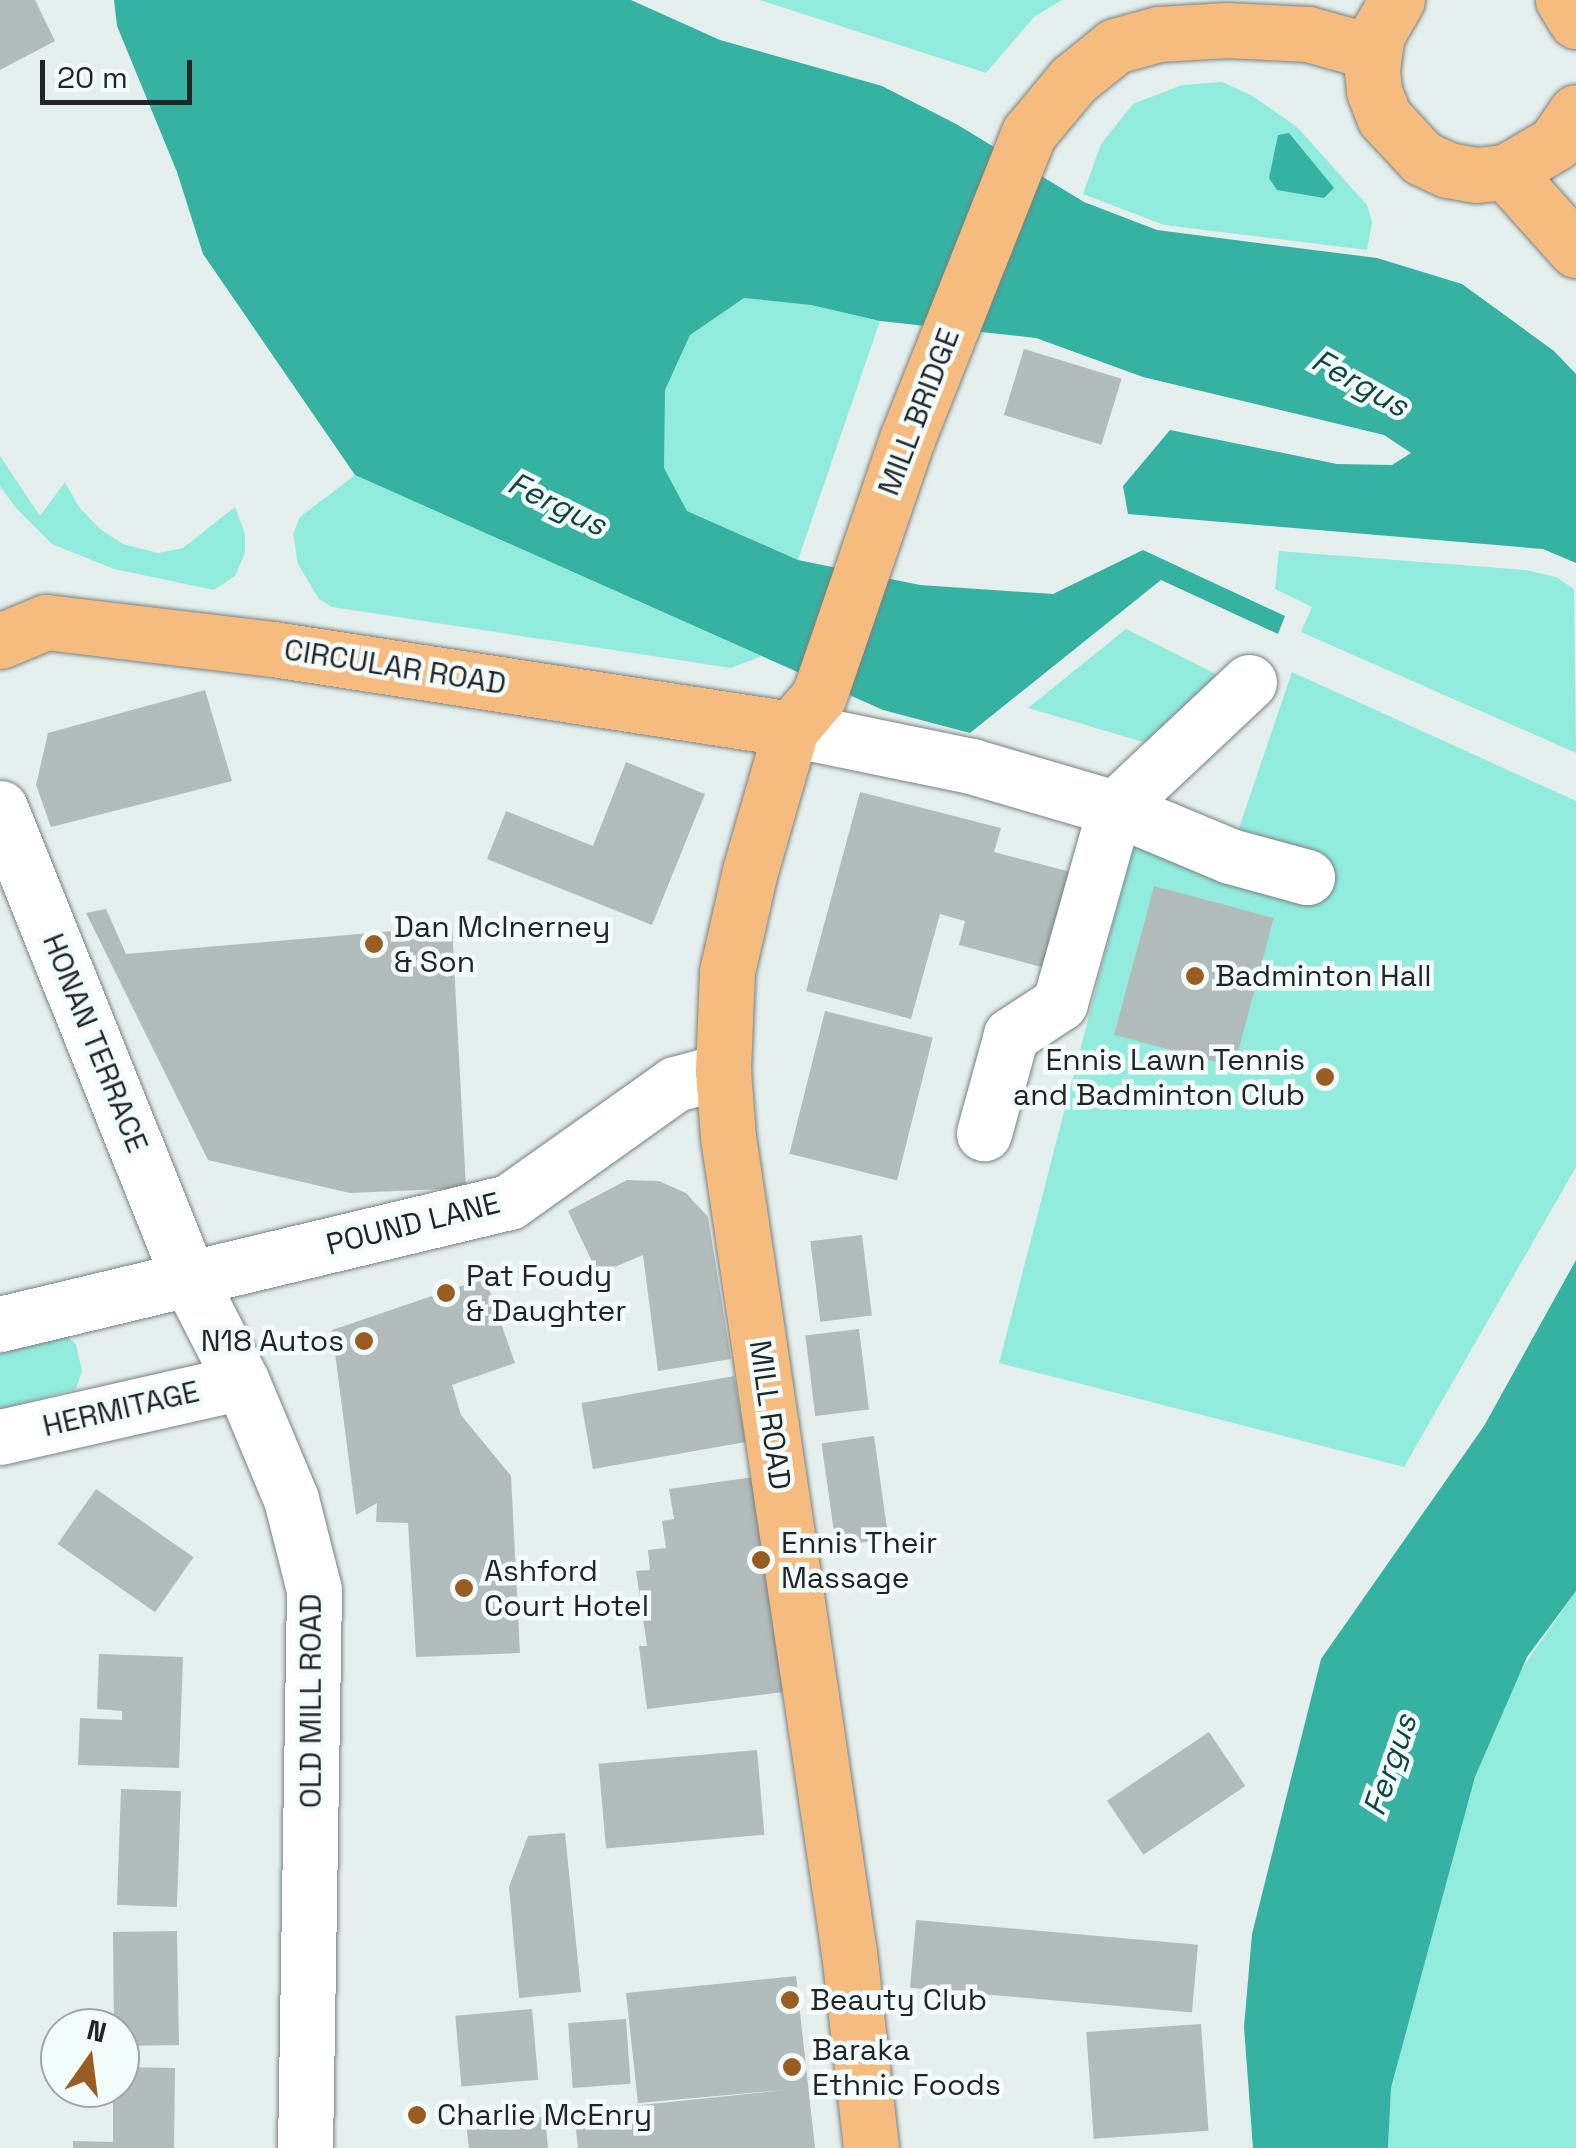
<!DOCTYPE html>
<html>
<head>
<meta charset="utf-8">
<style>
	body { margin:0 }
	#map { position:relative; width:1576px; height:2148px; overflow:hidden; background:#e5f0ee; font-family:"Space Grotesk",sans-serif }
	div>[style] { position:absolute }
	.green>* { inset:0; background:#92ecdd }
	.water>* { inset:0; background:#36b2a3 }
	.building>* { inset:0; background:#b2bcba; transform-origin:0 0 }
	.roads { filter:drop-shadow(0 0 2px #798280) drop-shadow(0 0 2px #798280) }
	.minor>* { height:55px; margin:-27.5px; padding:0 27.5px; transform-origin:27.5px; border-radius:27.5px; background:#fff }
	.major>* { height:55px; margin:-27.5px; padding:0 27.5px; transform-origin:27.5px; border-radius:27.5px; background:#f5bb7f }
	.dots>* { width:28px; height:28px; translate:-50% -50%; box-sizing:border-box; border:5px solid #f2fdfb; border-radius:50% }
	span { translate:-50% -50%; white-space:nowrap; text-align:center; line-height:1.15; -webkit-text-stroke:9px #f2fdfb; paint-order:stroke }
	.street-label { font-size:30px; color:#222525 }
	.poi-label { font-size:30px; color:#222525 }
	.left { translate:0 -50%; text-align:left }
	.right { translate:-100% -50%; text-align:right }
	.water-label { font-size:32px; color:#0f453e; font-style:italic }
	.north { position:absolute; left:40px; top:2008px; width:100px; height:100px; box-sizing:border-box; background:#f2fdfb; border:2px solid #9fa7a5; border-radius:50%; rotate:14deg; font-size:28px; font-weight:700; line-height:40px; text-align:center; color:#222525 }
	.north::after { content:''; display:block; margin:auto; width:35px; height:45px; background:#9a5d21; clip-path:polygon(50% 0,100% 100%,50% 72%,0 100%) }
	.scale { position:absolute; left:40px; top:60px; width:152px; height:45px; box-sizing:border-box; border:5px solid #222525; border-top:0; padding-left:12px; font-size:30px; line-height:35px; white-space:nowrap; color:#222525; -webkit-text-stroke:8px #f2fdfb; paint-order:stroke }
</style>
</head>
<body>
<div id="map">
	<div class="green">
		<div style="clip-path:polygon(298px 0,744px 298px,811px 305px,880px 321px,798px 560px,687px 511px,663px 468px)"></div>
		<div style="clip-path:polygon(760px 0,1062px 0,1034px 17px,986px 73px)"></div>
		<div style="clip-path:polygon(1222px 82px,1251px 95px,1297px 127px,1367px 205px,1372px 222px,1367px 250px,1164px 225px,1083px 194px,1101px 144px,1133px 104px,1182px 85px)"></div>
		<div style="clip-path:polygon(0 456px,40px 516px,65px 482px,79px 507px,100px 529px,123px 544px,158px 553px,183px 548px,235px 507px,245px 534px,245px 553px,235px 576px,214px 590px,114px 569px,52px 544px,15px 507px,0 486px)"></div>
		<div style="clip-path:polygon(355px 475px,762px 656px,731px 668px,332px 607px,319px 599px,298px 564px,293px 534px,300px 517px)"></div>
		<div style="clip-path:polygon(1279px 551px,1526px 570px,1556px 577px,1574px 589px,1576px 753px,1301px 632px,1312px 607px,1275px 589px)"></div>
		<div style="clip-path:polygon(1126px 629px,1226px 679px,1167px 749px,1028px 708px)"></div>
		<div style="clip-path:polygon(1292px 672px,1576px 801px,1576px 1167px,1404px 1467px,999px 1363px,1133px 846px,1224px 872px)"></div>
		<div style="clip-path:polygon(66px 1336px,76px 1344px,82px 1371px,76px 1389px,0 1409px,0 1349px)"></div>
		<div style="clip-path:polygon(1576px 1591px,1576px 2148px,1388px 2148px,1391px 2088px,1475px 1777px,1520px 1671px)"></div>
	</div>
	<div class="water">
		<div style="clip-path:polygon(114px 0,631px 0,720px 40px,882px 86px,958px 125px,1084px 202px,1157px 230px,1377px 258px,1462px 284px,1554px 351px,1576px 374px,1576px 563px,1543px 549px,1128px 514px,1123px 486px,1170px 430px,1337px 464px,1392px 465px,1411px 453px,1384px 435px,1143px 377px,1036px 338px,880px 321px,811px 305px,744px 298px,690px 335px,665px 390px,664px 468px,687px 511px,798px 560px,920px 585px,1053px 594px,1143px 550px,1285px 616px,1278px 634px,1161px 580px,970px 733px,883px 710px,355px 475px,203px 254px,177px 172px,117px 26px)"></div>
		<div style="clip-path:polygon(1289px 133px,1334px 188px,1324px 198px,1277px 190px,1269px 178px,1278px 135px)"></div>
		<div style="clip-path:polygon(1576px 1260px,1576px 1591px,1527px 1657px,1475px 1777px,1391px 2088px,1388px 2148px,1253px 2148px,1244px 2027px,1252px 1934px,1321px 1659px,1484px 1426px)"></div>
	</div>
	<div class="building">
		<div style="clip-path:polygon(0 0,35px 0,55px 41px,0 70px)"></div>
		<div style="left:1024px;top:349px;width:102px;height:69px;rotate:17deg"></div>
		<div style="clip-path:polygon(205px 690px,232px 781px,51px 827px,36px 785px,48px 733px)"></div>
		<div style="clip-path:polygon(626px 762px,705px 794px,652px 925px,487px 859px,506px 811px,593px 846px)"></div>
		<div style="clip-path:polygon(860px 792px,1001px 828px,994px 852px,1071px 872px,1045px 968px,959px 945px,965px 921px,940px 914px,911px 1019px,806px 991px)"></div>
		<div style="left:1154px;top:886px;width:124px;height:154px;rotate:15deg"></div>
		<div style="clip-path:polygon(106px 909px,126px 954px,452px 926px,466px 1188px,350px 1193px,208px 1160px,86px 913px)"></div>
		<div style="left:825px;top:1011px;width:111px;height:147px;rotate:14deg"></div>
		<div style="clip-path:polygon(627px 1180px,659px 1181px,686px 1193px,708px 1217px,731px 1359px,658px 1371px,643px 1255px,598px 1274px,568px 1211px)"></div>
		<div style="left:862px;top:1235px;width:81px;height:52px;rotate:83deg"></div>
		<div style="clip-path:polygon(485px 1278px,515px 1363px,452px 1385px,461px 1415px,511px 1476px,520px 1653px,416px 1657px,408px 1523px,376px 1522px,377px 1503px,356px 1515px,332px 1330px)"></div>
		<div style="left:859px;top:1329px;width:81px;height:54px;rotate:83deg"></div>
		<div style="left:734px;top:1376px;width:67px;height:155px;rotate:80deg"></div>
		<div style="left:874px;top:1436px;width:104px;height:53px;rotate:82deg"></div>
		<div style="clip-path:polygon(754px 1477px,791px 1691px,647px 1709px,639px 1646px,647px 1646px,636px 1571px,650px 1570px,648px 1550px,666px 1548px,662px 1521px,674px 1519px,669px 1489px)"></div>
		<div style="left:96px;top:1489px;width:119px;height:67px;rotate:35deg"></div>
		<div style="clip-path:polygon(99px 1654px,183px 1657px,179px 1768px,78px 1765px,80px 1718px,122px 1720px,122px 1711px,97px 1709px)"></div>
		<div style="left:1209px;top:1732px;width:65px;height:123px;rotate:56deg"></div>
		<div style="left:757px;top:1750px;width:85px;height:159px;rotate:85deg"></div>
		<div style="left:121px;top:1789px;width:60px;height:116px;rotate:2deg"></div>
		<div style="clip-path:polygon(565px 1833px,581px 1992px,519px 1998px,509px 1887px,528px 1836px)"></div>
		<div style="left:916px;top:1920px;width:283px;height:68px;rotate:5deg"></div>
		<div style="clip-path:polygon(177px 1931px,179px 2045px,120px 2046px,120px 2028px,114px 2028px,113px 1932px)"></div>
		<div style="clip-path:polygon(796px 1976px,815px 2148px,578px 2148px,574px 2112px,785px 2090px,638px 2103px,626px 1993px)"></div>
		<div style="left:532px;top:2009px;width:71px;height:77px;rotate:85deg"></div>
		<div style="left:626px;top:2019px;width:65px;height:58px;rotate:86deg"></div>
		<div style="left:1201px;top:2024px;width:107px;height:115px;rotate:86deg"></div>
		<div style="clip-path:polygon(120px 2067px,175px 2068px,174px 2148px,73px 2148px,73px 2141px,113px 2142px,113px 2103px,82px 2103px,82px 2088px,120px 2088px)"></div>
		<div style="clip-path:polygon(545px 2117px,548px 2148px,469px 2148px,466px 2124px)"></div>
	</div>
	<div class="roads">
		<div class="minor">
			<div style="left:1249px;top:682px;width:184px;rotate:136.8deg"></div>
			<div style="left:1115px;top:808px;width:125px;rotate:22.7deg"></div>
			<div style="left:1230px;top:856px;width:80px;rotate:15.3deg"></div>
			<div style="left:791px;top:729px;width:184px;rotate:11.6deg"></div>
			<div style="left:971px;top:766px;width:150px;rotate:16.3deg"></div>
			<div style="left:1115px;top:808px;width:203px;rotate:105.8deg"></div>
			<div style="left:1060px;top:1003px;width:59px;rotate:146.9deg"></div>
			<div style="left:1011px;top:1035px;width:102px;rotate:105.4deg"></div>
			<div style="left:0;top:808px;width:508px;rotate:68.14deg"></div>
			<div style="left:189px;top:1279px;width:116px;rotate:62.8deg"></div>
			<div style="left:242px;top:1382px;width:127px;rotate:67.3deg"></div>
			<div style="left:291px;top:1499px;width:94px;rotate:75.8deg"></div>
			<div style="left:314px;top:1590px;width:558px;rotate:90.92deg"></div>
			<div style="left:0;top:1324px;width:523px;rotate:-13.48deg"></div>
			<div style="left:509px;top:1202px;width:204px;rotate:-35.4deg"></div>
			<div style="left:675px;top:1084px;width:50px;rotate:-15.2deg"></div>
			<div style="left:0;top:1437px;width:248px;rotate:-12.8deg"></div>
		</div>
		<div class="major">
			<div style="left:1397px;top:0;width:39px;rotate:120deg"></div>
			<div style="left:1377px;top:34px;width:37px;rotate:98deg"></div>
			<div style="left:1372px;top:71px;width:20px;rotate:84deg"></div>
			<div style="left:1374px;top:91px;width:28px;rotate:69deg"></div>
			<div style="left:1384px;top:117px;width:56px;rotate:47.2deg"></div>
			<div style="left:1422px;top:158px;width:29px;rotate:25deg"></div>
			<div style="left:1448px;top:170px;width:28px;rotate:10deg"></div>
			<div style="left:1476px;top:175px;width:30px;rotate:-6deg"></div>
			<div style="left:1506px;top:172px;width:57px;rotate:-30.6deg"></div>
			<div style="left:1555px;top:143px;width:37px;rotate:-56deg"></div>
			<div style="left:1563px;top:0;width:25px;rotate:58deg"></div>
			<div style="left:1506px;top:172px;width:105px;rotate:48.1deg"></div>
			<div style="left:0;top:641px;width:50px;rotate:-22.4deg"></div>
			<div style="left:46px;top:622px;width:229px;rotate:6.8deg"></div>
			<div style="left:273px;top:649px;width:524px;rotate:8.78deg"></div>
			<div style="left:871px;top:2148px;width:196px;rotate:-96.4deg"></div>
			<div style="left:849px;top:1953px;width:825px;rotate:-98.43deg"></div>
			<div style="left:728px;top:1137px;width:66px;rotate:-94.3deg"></div>
			<div style="left:723px;top:1071px;width:99px;rotate:-87.7deg"></div>
			<div style="left:727px;top:972px;width:104px;rotate:-77.2deg"></div>
			<div style="left:750px;top:871px;width:148px;rotate:-73.9deg"></div>
			<div style="left:791px;top:729px;width:43px;rotate:-49.7deg"></div>
			<div style="left:819px;top:696px;width:272px;rotate:-71.1deg"></div>
			<div style="left:907px;top:439px;width:329px;rotate:-68.3deg"></div>
			<div style="left:1029px;top:133px;width:69px;rotate:-50.3deg"></div>
			<div style="left:1073px;top:80px;width:54px;rotate:-39deg"></div>
			<div style="left:1115px;top:46px;width:45px;rotate:-15.6deg"></div>
			<div style="left:1158px;top:34px;width:69px;rotate:-3.3deg"></div>
			<div style="left:1227px;top:30px;width:81px;rotate:2.8deg"></div>
			<div style="left:1308px;top:34px;width:67px;rotate:15.5deg"></div>
		</div>
	</div>
	<div class="dots">
		<div style="left:374px;top:944px;background:#9a5d21"></div>
		<div style="left:1195px;top:976px;background:#9a5d21"></div>
		<div style="left:1325px;top:1077px;background:#9a5d21"></div>
		<div style="left:446px;top:1293px;background:#9a5d21"></div>
		<div style="left:364px;top:1341px;background:#9a5d21"></div>
		<div style="left:761px;top:1560px;background:#9a5d21"></div>
		<div style="left:464px;top:1588px;background:#9a5d21"></div>
		<div style="left:790px;top:2000px;background:#9a5d21"></div>
		<div style="left:792px;top:2067px;background:#9a5d21"></div>
		<div style="left:417px;top:2115px;background:#9a5d21"></div>
	</div>
	<div class="street-label">
		<span style="left:919px;top:412px;rotate:-69deg">MILL BRIDGE</span>
		<span style="left:395px;top:667px;rotate:9deg">CIRCULAR ROAD</span>
		<span style="left:95px;top:1043px;rotate:68deg">HONAN TERRACE</span>
		<span style="left:413px;top:1224px;rotate:-14deg">POUND LANE</span>
		<span style="left:121px;top:1409px;rotate:-13deg">HERMITAGE</span>
		<span style="left:770px;top:1415px;rotate:82deg">MILL ROAD</span>
		<span style="left:311px;top:1701px;rotate:-90deg">OLD MILL ROAD</span>
	</div>
	<div class="poi-label">
		<span class="left" style="left:394px;top:944px">Dan McInerney<br>&amp; Son</span>
		<span class="left" style="left:1215px;top:976px">Badminton Hall</span>
		<span class="right" style="left:1305px;top:1077px">Ennis Lawn Tennis<br>and Badminton Club</span>
		<span class="left" style="left:466px;top:1293px">Pat Foudy<br>&amp; Daughter</span>
		<span class="right" style="left:344px;top:1341px">N18 Autos</span>
		<span class="left" style="left:781px;top:1560px">Ennis Their<br>Massage</span>
		<span class="left" style="left:484px;top:1588px">Ashford<br>Court Hotel</span>
		<span class="left" style="left:810px;top:2000px">Beauty Club</span>
		<span class="left" style="left:812px;top:2067px">Baraka<br>Ethnic Foods</span>
		<span class="left" style="left:437px;top:2115px">Charlie McEnry</span>
	</div>
	<div class="water-label">
		<span style="left:1360px;top:383px;rotate:29deg">Fergus</span>
		<span style="left:557px;top:504px;rotate:26deg">Fergus</span>
		<span style="left:1390px;top:1765px;rotate:-71deg">Fergus</span>
	</div>
	<div class="north">N</div>
	<div class="scale">20 m</div>
</div>
</body>
</html>
